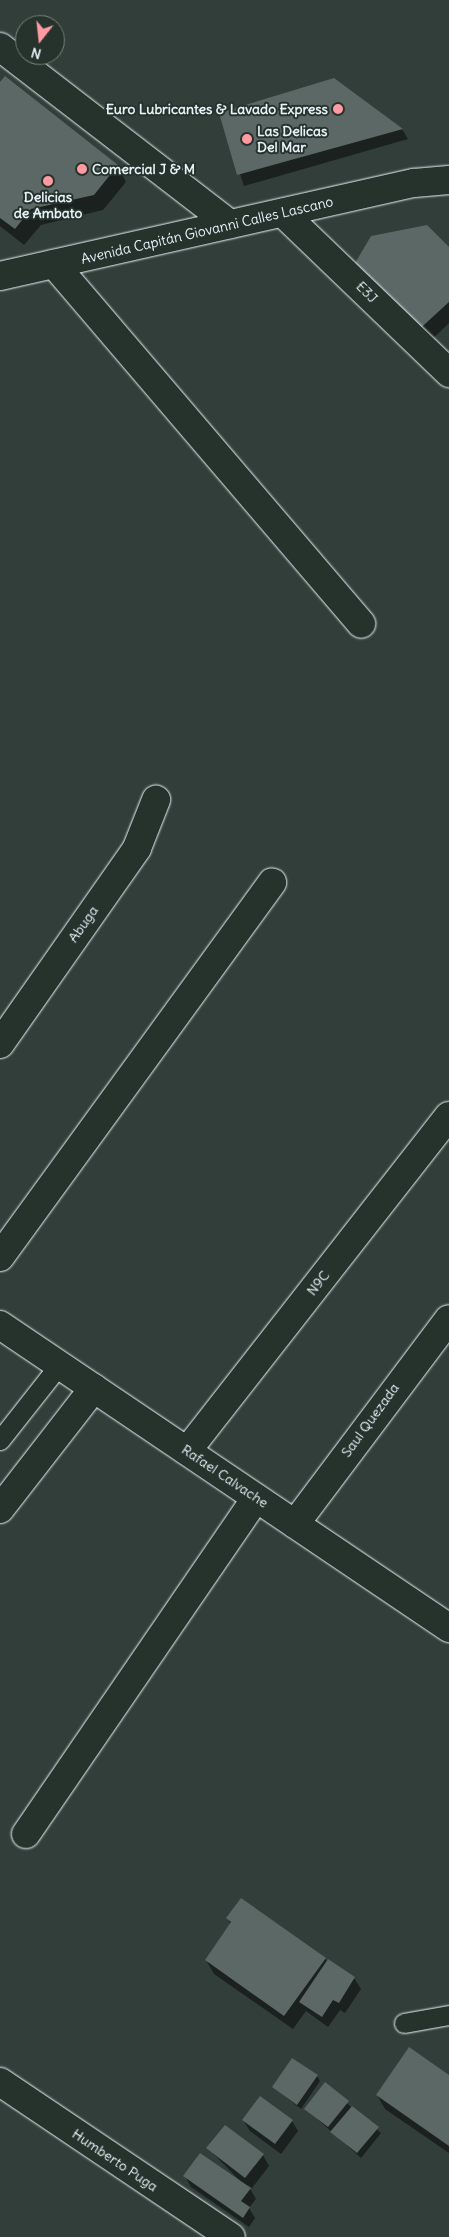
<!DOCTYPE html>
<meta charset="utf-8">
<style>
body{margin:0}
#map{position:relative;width:449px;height:2237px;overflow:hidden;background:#323e39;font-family:Delius,sans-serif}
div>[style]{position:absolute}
.shadow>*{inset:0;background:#0007}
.building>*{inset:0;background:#5c6865}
.roads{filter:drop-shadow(0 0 1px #e8f1f8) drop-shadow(0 0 1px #e8f1f8)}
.lane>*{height:19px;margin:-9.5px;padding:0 9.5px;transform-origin:9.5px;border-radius:9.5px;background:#26332d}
.street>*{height:28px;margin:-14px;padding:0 14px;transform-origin:14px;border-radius:14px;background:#26332d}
.secondary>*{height:28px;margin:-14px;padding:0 14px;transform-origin:14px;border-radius:14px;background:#26332d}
.dots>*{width:14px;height:14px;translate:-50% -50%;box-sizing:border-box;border:2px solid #26332d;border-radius:50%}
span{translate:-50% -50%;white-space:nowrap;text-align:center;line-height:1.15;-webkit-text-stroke:4px #26332d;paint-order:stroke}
.poi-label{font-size:14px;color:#e8f1f8;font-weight:700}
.right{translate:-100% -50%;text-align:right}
.left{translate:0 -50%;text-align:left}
.street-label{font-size:14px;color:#e8f1f8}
.north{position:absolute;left:15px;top:15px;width:50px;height:50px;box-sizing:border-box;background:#26332d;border:1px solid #747f7e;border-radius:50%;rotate:196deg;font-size:14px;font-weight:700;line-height:20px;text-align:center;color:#e8f1f8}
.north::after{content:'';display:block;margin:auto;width:18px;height:22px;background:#ff9aa2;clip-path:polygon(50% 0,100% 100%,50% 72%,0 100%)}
</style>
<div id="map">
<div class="shadow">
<div style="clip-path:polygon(334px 80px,402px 129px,408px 139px,244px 186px,220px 114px)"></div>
<div style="clip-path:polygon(0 84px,117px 165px,126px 182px,103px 210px,41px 225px,24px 245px,0 226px)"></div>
<div style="clip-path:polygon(449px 249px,449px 323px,422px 349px,361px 285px)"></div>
<div style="clip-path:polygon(228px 1919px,325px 1959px,354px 1978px,361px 1989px,345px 2013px,340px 2010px,328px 2027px,306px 2011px,293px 2029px,214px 1974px,206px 1960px,231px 1925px)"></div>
<div style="clip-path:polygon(317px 2076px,320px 2081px,301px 2109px,273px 2087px)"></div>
<div style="clip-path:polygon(449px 2076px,449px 2153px,385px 2109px,377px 2095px)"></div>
<div style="clip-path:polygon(325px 2084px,381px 2133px,361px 2158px,306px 2109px)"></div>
<div style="clip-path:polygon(243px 2120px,292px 2121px,298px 2131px,281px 2154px,250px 2131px)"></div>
<div style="clip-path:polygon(208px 2148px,263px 2155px,269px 2166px,252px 2188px,248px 2185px,256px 2199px,249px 2208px,255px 2218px,249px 2227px,191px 2187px,185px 2176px,241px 2182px)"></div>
</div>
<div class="building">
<div style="clip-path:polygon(5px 76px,118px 165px,94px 195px,31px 209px,15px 229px,0 218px,0 82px)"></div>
<div style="clip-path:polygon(334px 78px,403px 129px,237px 175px,219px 113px)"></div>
<div style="clip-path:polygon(427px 225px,449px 247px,449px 302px,413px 335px,351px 270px,371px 236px)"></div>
<div style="clip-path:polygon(241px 1898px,326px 1958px,284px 2016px,205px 1960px,231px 1922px,226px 1918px)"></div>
<div style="clip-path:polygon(328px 1959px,355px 1977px,339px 2003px,333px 2000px,322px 2017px,299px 2002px)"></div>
<div style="clip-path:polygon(409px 2047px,449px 2075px,449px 2146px,376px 2095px)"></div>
<div style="clip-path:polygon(292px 2058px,318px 2075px,297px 2105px,272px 2087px)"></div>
<div style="clip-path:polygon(325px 2082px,349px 2101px,328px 2127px,304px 2109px)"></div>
<div style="clip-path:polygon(260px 2096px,293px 2120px,275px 2144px,242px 2120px)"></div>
<div style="clip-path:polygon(352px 2106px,379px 2127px,357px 2153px,330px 2132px)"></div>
<div style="clip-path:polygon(225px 2125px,264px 2154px,245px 2178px,206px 2148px)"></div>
<div style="clip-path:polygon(200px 2153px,251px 2188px,241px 2201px,250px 2207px,243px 2218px,183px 2176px)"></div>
</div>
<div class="roads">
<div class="lane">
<div style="left:0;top:1440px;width:95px;rotate:-51.8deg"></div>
<div style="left:404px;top:2023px;width:46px;rotate:-10.1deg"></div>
</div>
<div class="street">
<div style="left:0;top:47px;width:290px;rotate:37.6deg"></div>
<div style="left:283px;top:213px;width:231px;rotate:43.9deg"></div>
<div style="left:54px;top:264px;width:473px;rotate:49.5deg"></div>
<div style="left:0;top:1044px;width:239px;rotate:-55deg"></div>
<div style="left:137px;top:848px;width:52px;rotate:-68.4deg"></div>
<div style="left:0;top:1257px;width:463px;rotate:-54deg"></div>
<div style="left:0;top:1325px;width:542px;rotate:34.01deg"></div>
<div style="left:187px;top:1451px;width:425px;rotate:-52deg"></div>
<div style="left:0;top:1509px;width:153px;rotate:-52.2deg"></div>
<div style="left:295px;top:1524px;width:256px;rotate:-53.1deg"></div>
<div style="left:26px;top:1834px;width:407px;rotate:-55.6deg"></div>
<div style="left:0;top:2082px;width:278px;rotate:33.9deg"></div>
</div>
<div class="secondary">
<div style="left:0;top:276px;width:424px;rotate:-12.7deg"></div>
<div style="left:414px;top:183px;width:35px;rotate:-5deg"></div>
</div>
</div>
<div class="dots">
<div style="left:338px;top:109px;background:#ff9aa2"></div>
<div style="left:247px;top:139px;background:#ff9aa2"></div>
<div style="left:82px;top:169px;background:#ff9aa2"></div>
<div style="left:48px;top:181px;background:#ff9aa2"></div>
</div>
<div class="poi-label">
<span class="right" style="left:328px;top:109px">Euro Lubricantes &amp; Lavado Express</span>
<span class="left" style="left:257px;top:139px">Las Delicas<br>Del Mar</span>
<span class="left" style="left:92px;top:169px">Comercial J &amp; M</span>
<span style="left:48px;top:205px">Delicias<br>de Ambato</span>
</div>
<div class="street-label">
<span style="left:207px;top:230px;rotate:-13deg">Avenida Capitán Giovanni Calles Lascano</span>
<span style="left:367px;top:292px;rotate:45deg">E3J</span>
<span style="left:83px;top:924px;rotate:-55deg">Abuga</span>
<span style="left:318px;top:1283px;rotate:-52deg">N9C</span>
<span style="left:370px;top:1420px;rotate:-54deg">Saul Quezada</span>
<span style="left:225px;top:1476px;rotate:34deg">Rafael Calvache</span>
<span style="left:115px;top:2160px;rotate:34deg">Humberto Puga</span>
</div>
<div class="north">N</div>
</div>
